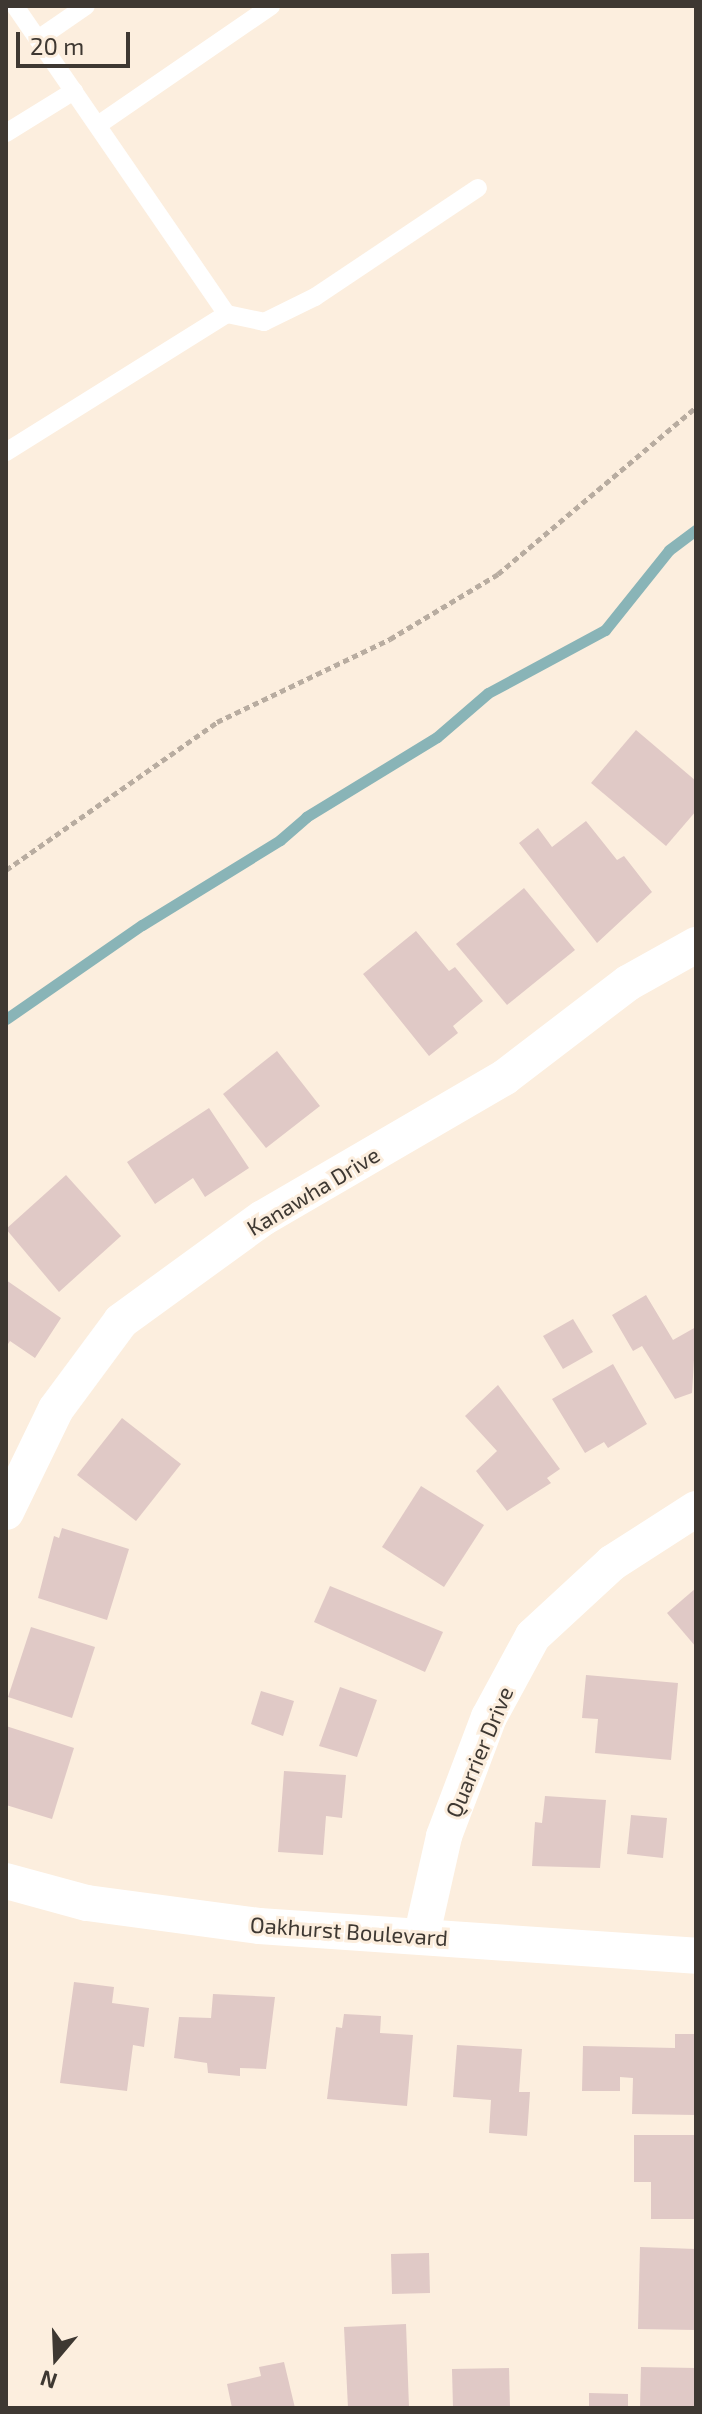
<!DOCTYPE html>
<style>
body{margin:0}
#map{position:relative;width:702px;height:2414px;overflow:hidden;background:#fceede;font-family:"Exo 2",sans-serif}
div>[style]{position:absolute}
.stream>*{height:11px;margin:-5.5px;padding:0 5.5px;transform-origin:5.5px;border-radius:5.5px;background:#89b4b7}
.building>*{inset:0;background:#e0c9c6}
.path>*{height:5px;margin-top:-2.5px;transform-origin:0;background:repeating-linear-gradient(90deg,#b8aca0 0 6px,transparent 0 10px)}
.lane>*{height:18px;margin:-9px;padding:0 9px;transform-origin:9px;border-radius:9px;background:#fff}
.street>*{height:36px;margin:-18px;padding:0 18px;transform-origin:18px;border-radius:18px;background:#fff}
span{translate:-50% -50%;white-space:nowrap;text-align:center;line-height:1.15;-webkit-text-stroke:6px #fceede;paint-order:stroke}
.street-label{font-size:22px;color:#3e3832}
.frame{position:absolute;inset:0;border:8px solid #3e3832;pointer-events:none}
.north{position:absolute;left:16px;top:2318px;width:80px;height:80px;-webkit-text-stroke:6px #fceede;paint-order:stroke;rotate:199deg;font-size:22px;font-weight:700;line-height:32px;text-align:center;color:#3e3832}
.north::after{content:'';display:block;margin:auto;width:28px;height:36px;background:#3e3832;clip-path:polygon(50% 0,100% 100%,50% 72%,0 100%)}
.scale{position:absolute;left:16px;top:32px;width:114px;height:36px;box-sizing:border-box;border:4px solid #3e3832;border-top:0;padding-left:10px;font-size:24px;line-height:28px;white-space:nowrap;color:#3e3832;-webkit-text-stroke:6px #fceede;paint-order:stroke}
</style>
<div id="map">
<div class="stream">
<div style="left:6px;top:1019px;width:165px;rotate:-34.7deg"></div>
<div style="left:142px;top:925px;width:162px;rotate:-31.6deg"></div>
<div style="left:280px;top:840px;width:35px;rotate:-41deg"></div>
<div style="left:306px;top:817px;width:153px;rotate:-31.4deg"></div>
<div style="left:437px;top:737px;width:67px;rotate:-40.8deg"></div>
<div style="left:488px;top:693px;width:133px;rotate:-28.3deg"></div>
<div style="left:605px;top:630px;width:102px;rotate:-51.3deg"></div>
<div style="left:669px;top:550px;width:34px;rotate:-37deg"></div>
</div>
<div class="building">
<div style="clip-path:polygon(636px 730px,696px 781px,696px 811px,666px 846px,591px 783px)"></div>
<div style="clip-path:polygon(586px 821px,617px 860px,624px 856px,652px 892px,597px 943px,519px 843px,538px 828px,552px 847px)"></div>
<div style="clip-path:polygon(524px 888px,575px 950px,507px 1005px,456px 944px)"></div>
<div style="clip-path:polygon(416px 931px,449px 971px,455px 967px,483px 1001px,453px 1026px,458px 1033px,429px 1056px,363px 974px)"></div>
<div style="clip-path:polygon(277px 1051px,320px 1106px,266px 1148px,223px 1094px)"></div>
<div style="clip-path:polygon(209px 1108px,249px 1168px,205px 1197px,193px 1178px,155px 1204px,127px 1162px)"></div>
<div style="clip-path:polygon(66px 1175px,121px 1236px,59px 1292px,6px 1229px)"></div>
<div style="clip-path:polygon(6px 1280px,61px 1318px,35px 1358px,10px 1341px,6px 1347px)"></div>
<div style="clip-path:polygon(646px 1295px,673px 1340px,696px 1327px,692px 1393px,675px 1399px,642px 1346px,633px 1351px,612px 1315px)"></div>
<div style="clip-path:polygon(573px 1319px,593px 1352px,563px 1369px,543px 1336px)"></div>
<div style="clip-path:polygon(613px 1364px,647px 1424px,608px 1448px,604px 1442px,585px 1453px,552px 1399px)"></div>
<div style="clip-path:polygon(498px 1385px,560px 1469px,547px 1478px,551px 1483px,507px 1511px,476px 1471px,497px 1451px,465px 1416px)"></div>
<div style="clip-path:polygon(122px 1418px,181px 1464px,136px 1521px,77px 1475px)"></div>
<div style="clip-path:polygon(421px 1486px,484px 1525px,444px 1587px,382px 1547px)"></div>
<div style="clip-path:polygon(62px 1528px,129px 1549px,107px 1620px,38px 1598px,54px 1536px,59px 1538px)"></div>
<div style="clip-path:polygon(330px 1586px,443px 1632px,425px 1672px,314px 1622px)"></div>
<div style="clip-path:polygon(696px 1588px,696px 1647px,667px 1613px)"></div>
<div style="clip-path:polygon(31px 1627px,95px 1647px,72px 1718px,8px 1697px)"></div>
<div style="clip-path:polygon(586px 1675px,678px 1683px,671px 1760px,595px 1753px,598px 1719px,582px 1718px)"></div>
<div style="clip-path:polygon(340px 1687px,377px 1700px,357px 1757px,319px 1746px)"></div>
<div style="clip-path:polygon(261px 1691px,294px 1701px,283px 1736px,251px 1724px)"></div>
<div style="clip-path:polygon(6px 1726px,74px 1748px,52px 1819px,6px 1805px)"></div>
<div style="clip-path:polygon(284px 1771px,346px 1775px,342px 1818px,326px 1816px,323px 1855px,278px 1852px)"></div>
<div style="clip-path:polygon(545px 1796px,606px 1800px,600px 1868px,532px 1866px,535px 1822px,542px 1823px)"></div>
<div style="clip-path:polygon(631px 1815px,667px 1818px,663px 1858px,627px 1854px)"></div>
<div style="clip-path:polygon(74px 1982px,114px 1987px,112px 2003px,149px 2008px,144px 2047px,133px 2045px,127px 2091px,60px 2083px)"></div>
<div style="clip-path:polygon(213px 1994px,275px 1997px,266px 2069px,240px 2068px,240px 2076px,208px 2073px,207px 2063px,174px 2058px,179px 2017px,211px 2018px)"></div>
<div style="clip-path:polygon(344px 2014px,381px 2016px,380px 2033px,413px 2035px,407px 2106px,327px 2099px,336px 2027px,342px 2028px)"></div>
<div style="clip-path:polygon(675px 2034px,696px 2034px,696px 2115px,632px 2114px,633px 2078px,620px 2077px,620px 2091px,582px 2091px,583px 2046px,675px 2048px)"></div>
<div style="clip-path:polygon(457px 2045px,522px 2049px,519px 2092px,530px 2092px,527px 2136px,489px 2133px,491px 2100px,453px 2097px)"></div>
<div style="clip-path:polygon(634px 2135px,696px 2135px,696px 2219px,651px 2219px,651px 2182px,634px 2182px)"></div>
<div style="clip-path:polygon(640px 2247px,696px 2249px,696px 2330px,638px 2329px)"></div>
<div style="clip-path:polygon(429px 2253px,430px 2293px,392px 2294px,391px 2254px)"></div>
<div style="clip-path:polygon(406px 2324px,409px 2408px,348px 2408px,344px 2327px)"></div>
<div style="clip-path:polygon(284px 2362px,295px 2408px,232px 2408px,227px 2384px,261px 2376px,259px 2367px)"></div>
<div style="clip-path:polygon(641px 2367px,696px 2368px,696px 2408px,640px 2408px)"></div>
<div style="clip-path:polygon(509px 2368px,510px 2408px,453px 2408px,452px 2369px)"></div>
<div style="clip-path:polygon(589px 2393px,628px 2394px,628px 2408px,589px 2408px)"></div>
</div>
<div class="path">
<div style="left:6px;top:870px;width:258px;rotate:-35deg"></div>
<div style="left:217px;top:722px;width:192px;rotate:-25.6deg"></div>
<div style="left:390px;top:639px;width:126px;rotate:-31deg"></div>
<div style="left:498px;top:574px;width:259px;rotate:-40.1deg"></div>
</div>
<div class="lane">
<div style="left:15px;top:6px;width:374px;rotate:55.5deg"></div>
<div style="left:227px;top:314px;width:38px;rotate:12deg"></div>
<div style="left:264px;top:322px;width:57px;rotate:-26.1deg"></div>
<div style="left:315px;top:297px;width:196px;rotate:-33.8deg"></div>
<div style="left:38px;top:39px;width:58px;rotate:-34.5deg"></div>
<div style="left:98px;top:125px;width:210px;rotate:-34.5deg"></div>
<div style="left:6px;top:133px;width:80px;rotate:-31.7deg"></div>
<div style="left:6px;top:452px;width:261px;rotate:-32deg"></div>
</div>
<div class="street">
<div style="left:6px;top:1512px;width:114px;rotate:-64.1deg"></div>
<div style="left:56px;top:1409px;width:109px;rotate:-53.5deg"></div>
<div style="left:121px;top:1321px;width:175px;rotate:-36deg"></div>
<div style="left:263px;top:1218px;width:280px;rotate:-30.2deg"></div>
<div style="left:505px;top:1077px;width:155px;rotate:-37.4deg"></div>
<div style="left:628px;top:983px;width:78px;rotate:-29.2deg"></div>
<div style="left:6px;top:1881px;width:84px;rotate:15.2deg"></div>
<div style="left:87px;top:1903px;width:174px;rotate:7.6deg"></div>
<div style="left:259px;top:1926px;width:438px;rotate:3.9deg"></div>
<div style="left:422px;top:1934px;width:100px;rotate:-77.3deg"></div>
<div style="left:444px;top:1836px;width:127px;rotate:-69.3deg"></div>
<div style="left:489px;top:1717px;width:92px;rotate:-61.5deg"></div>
<div style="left:533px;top:1636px;width:108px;rotate:-42.7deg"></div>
<div style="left:612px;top:1563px;width:100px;rotate:-32.7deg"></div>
</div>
<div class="street-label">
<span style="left:313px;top:1191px;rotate:-31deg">Kanawha Drive</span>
<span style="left:479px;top:1752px;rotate:-67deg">Quarrier Drive</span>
<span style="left:349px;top:1931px;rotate:4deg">Oakhurst Boulevard</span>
</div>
<div class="frame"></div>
<div class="north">N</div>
<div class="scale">20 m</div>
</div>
